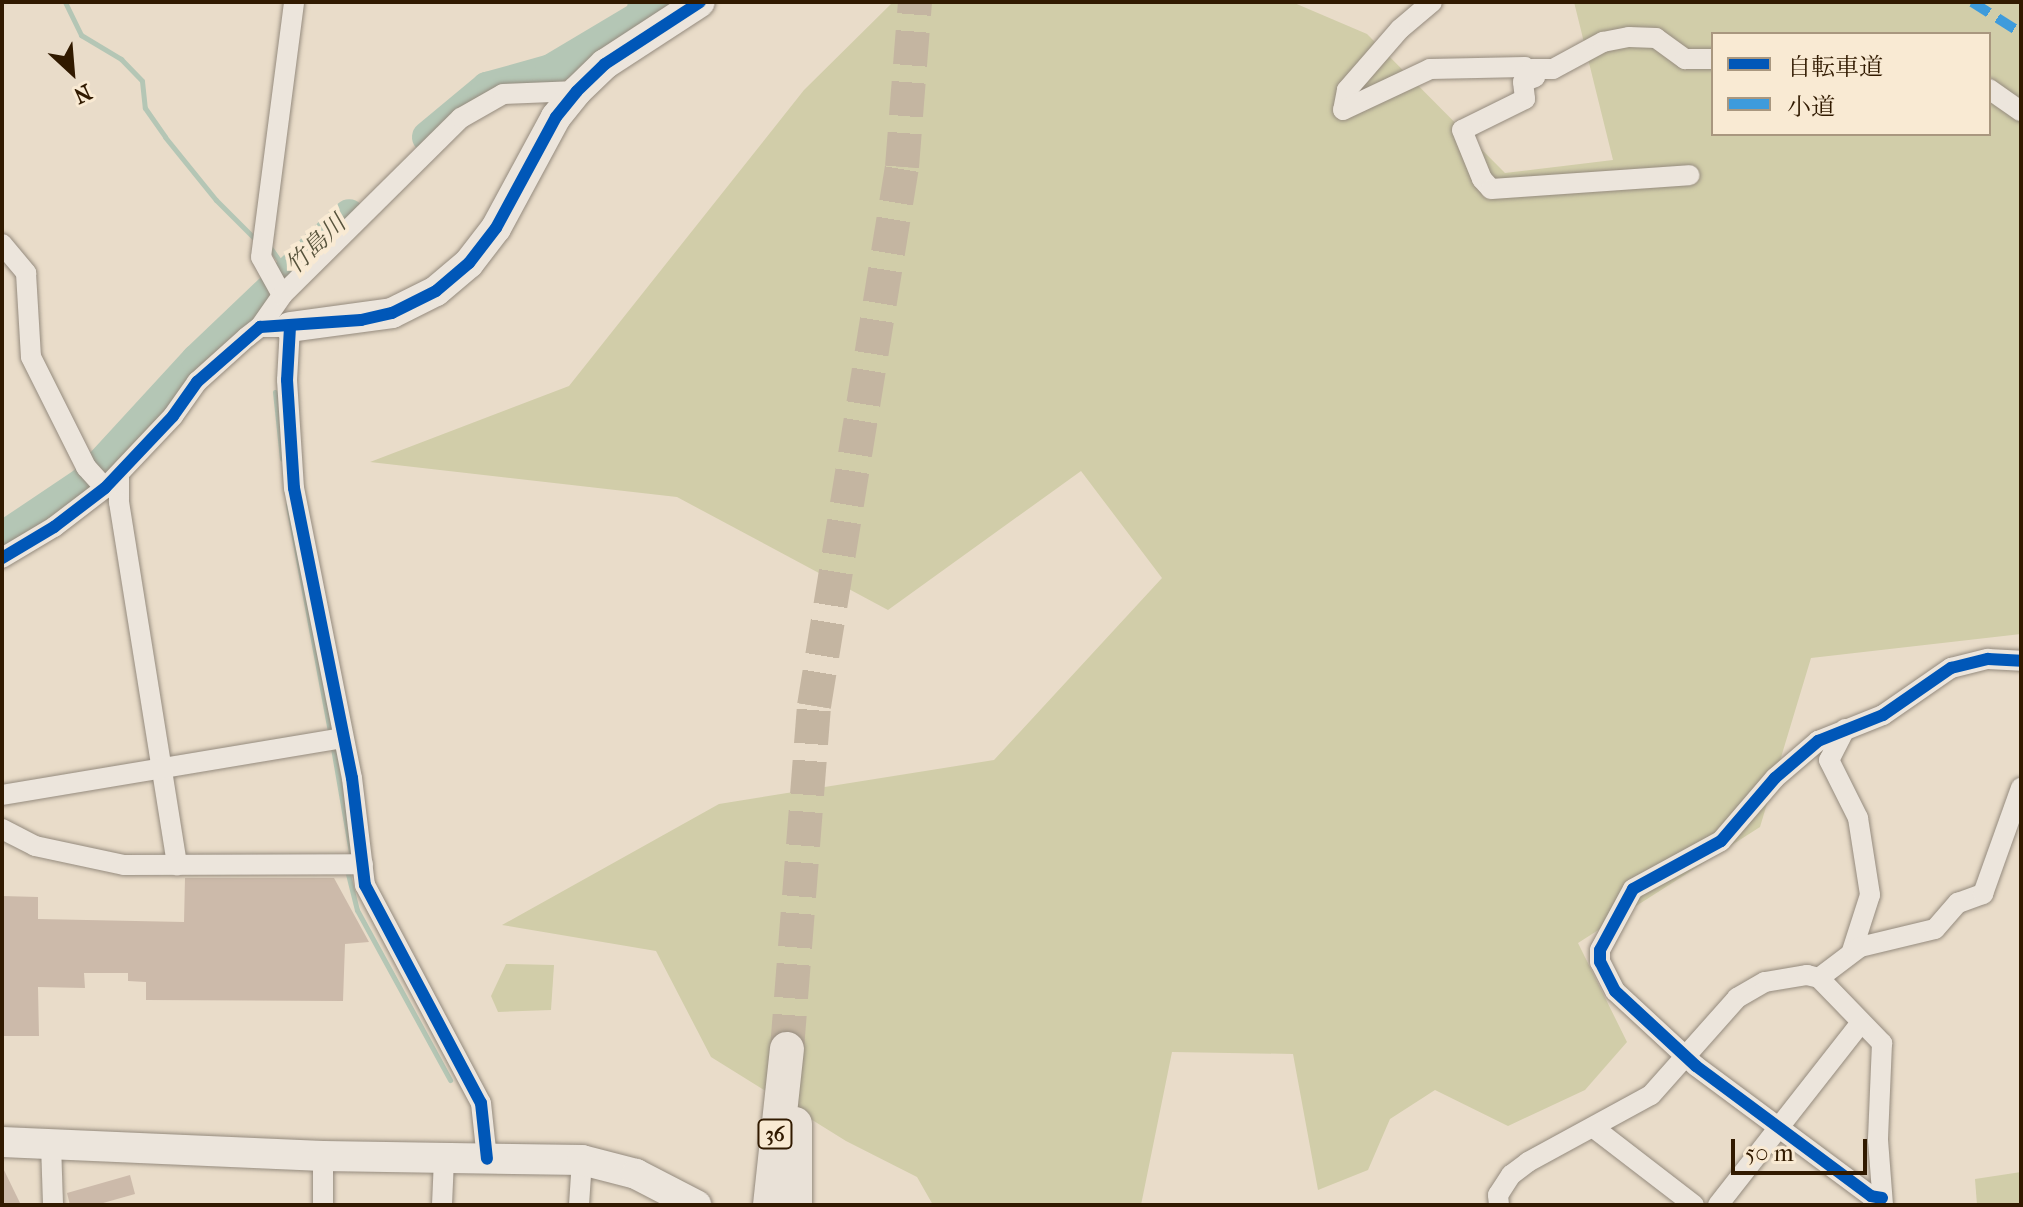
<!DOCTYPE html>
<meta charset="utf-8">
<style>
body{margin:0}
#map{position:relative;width:2023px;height:1207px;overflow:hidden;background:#e9dcc9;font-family:"IM FELL French Canon","Noto Serif JP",serif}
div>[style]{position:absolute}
.green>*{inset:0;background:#d1cda9}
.stream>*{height:5px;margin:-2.5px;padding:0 2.5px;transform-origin:2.5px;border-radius:2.5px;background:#b4c6b5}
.river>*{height:32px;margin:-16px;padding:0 16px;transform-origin:16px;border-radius:16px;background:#b4c6b5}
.building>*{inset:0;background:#ccbaaa}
.primary-tunnel>*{height:34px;margin-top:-17px;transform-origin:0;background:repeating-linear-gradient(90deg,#c4b5a1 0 34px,transparent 0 51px)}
.roads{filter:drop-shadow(0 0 2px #958b7e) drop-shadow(0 0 2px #958b7e)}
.street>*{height:20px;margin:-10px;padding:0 10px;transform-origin:10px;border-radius:10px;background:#ece5dc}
.secondary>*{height:30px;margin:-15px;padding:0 15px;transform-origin:15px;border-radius:15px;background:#ece5dc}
.primary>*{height:34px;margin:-17px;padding:0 17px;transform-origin:17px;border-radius:17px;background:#e9e1d7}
.quiet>*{height:10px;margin-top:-5px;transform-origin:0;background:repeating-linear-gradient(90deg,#3e9bdc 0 20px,transparent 0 30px)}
.cycleway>*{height:12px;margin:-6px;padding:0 6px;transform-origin:6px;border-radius:6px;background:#0057b8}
span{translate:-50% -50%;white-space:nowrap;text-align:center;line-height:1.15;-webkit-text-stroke:8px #f9ead3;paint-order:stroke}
.shield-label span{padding:2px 6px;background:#f9ead3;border:2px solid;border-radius:6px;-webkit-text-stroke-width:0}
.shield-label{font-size:20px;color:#311a00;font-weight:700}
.water-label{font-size:24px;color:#57533c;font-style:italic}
.frame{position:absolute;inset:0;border:4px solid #311a00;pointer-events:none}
.legend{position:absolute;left:1711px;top:32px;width:280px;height:104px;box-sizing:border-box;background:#f9ead3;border:2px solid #a9977f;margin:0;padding:10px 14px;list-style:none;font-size:24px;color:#311a00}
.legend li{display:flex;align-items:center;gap:16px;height:40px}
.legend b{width:40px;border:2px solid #a9977f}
.north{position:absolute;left:32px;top:32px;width:80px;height:80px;-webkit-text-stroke:6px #f9ead3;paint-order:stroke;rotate:154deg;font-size:22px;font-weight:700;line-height:32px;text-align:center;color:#311a00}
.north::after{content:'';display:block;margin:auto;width:28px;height:36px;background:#311a00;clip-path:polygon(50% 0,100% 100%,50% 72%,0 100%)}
.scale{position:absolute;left:1731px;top:1139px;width:136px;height:36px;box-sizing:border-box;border:4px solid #311a00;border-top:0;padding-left:10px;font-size:24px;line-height:28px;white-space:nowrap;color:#311a00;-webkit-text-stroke:6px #f9ead3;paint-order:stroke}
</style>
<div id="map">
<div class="green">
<div style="clip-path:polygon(evenodd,893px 2px,1292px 2px,1367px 34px,1505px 173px,1613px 160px,1574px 2px,2021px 2px,2021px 634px,1811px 658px,1760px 827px,1578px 943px,1627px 1042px,1585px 1090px,1508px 1126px,1435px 1090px,1390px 1119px,1368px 1170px,1318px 1190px,1293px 1054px,1172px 1052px,1141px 1205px,933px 1205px,917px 1177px,846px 1141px,711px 1057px,656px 951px,502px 925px,719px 804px,994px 760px,1162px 578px,1081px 471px,888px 610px,677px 497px,370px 462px,569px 386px,804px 90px,893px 2px,1713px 34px,1989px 34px,1989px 134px,1713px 134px,1713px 34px)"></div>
<div style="clip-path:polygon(506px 964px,554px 965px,551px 1010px,498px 1012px,491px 996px)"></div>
<div style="clip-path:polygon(2021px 1172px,2021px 1205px,1977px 1205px,1975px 1179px)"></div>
</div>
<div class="stream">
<div style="left:65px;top:2px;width:37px;rotate:64deg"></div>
<div style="left:81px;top:35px;width:47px;rotate:31deg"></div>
<div style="left:121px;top:59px;width:30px;rotate:46deg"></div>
<div style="left:142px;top:81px;width:27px;rotate:84deg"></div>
<div style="left:145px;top:108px;width:35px;rotate:55deg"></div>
<div style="left:165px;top:137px;width:81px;rotate:51deg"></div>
<div style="left:216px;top:200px;width:57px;rotate:45deg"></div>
<div style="left:626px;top:26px;width:24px;rotate:-81deg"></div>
<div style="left:269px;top:246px;width:32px;rotate:55deg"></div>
<div style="left:275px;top:392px;width:67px;rotate:84deg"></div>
<div style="left:288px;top:505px;width:230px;rotate:79.5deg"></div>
<div style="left:333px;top:748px;width:106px;rotate:80.2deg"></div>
<div style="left:348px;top:874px;width:37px;rotate:76deg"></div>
<div style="left:357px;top:910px;width:194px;rotate:61.3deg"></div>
</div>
<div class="river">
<div style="left:428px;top:137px;width:77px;rotate:-39.7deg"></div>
<div style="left:487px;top:88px;width:66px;rotate:-15.7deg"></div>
<div style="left:551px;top:70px;width:133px;rotate:-30.8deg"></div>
<div style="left:2px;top:538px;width:99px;rotate:-33.9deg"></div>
<div style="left:84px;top:483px;width:167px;rotate:-47.4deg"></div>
<div style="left:197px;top:360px;width:210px;rotate:-43.6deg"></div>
</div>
<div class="building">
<div style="clip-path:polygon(185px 878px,334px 878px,369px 942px,345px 944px,343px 1001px,146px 1000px,146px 982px,128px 981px,128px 973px,84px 973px,85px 988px,38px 987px,39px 1036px,2px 1036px,2px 896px,38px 897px,38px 919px,184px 922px)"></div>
<div style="clip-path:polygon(2px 1166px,21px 1205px,2px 1205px)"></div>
<div style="clip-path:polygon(130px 1175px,135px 1194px,96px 1205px,70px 1205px,67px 1193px)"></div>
</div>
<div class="primary-tunnel">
<div style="left:787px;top:1049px;width:344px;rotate:-85.5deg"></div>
<div style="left:814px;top:706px;width:546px;rotate:-80.73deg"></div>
<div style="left:902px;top:167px;width:166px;rotate:-85.5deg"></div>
</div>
<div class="roads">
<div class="street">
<div style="left:1432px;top:2px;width:42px;rotate:139.8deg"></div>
<div style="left:1400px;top:29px;width:81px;rotate:131deg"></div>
<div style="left:1347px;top:90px;width:20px;rotate:101deg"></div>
<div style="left:1343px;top:110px;width:96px;rotate:-25.2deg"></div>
<div style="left:1430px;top:69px;width:95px;rotate:-1.2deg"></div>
<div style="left:1525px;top:67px;width:14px;rotate:45deg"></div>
<div style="left:1535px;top:77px;width:13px;rotate:157deg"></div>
<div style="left:1523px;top:82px;width:17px;rotate:83deg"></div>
<div style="left:1525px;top:99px;width:70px;rotate:153.8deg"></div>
<div style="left:1462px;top:130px;width:53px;rotate:67.8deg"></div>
<div style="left:1482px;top:179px;width:13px;rotate:48deg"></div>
<div style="left:1491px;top:189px;width:199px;rotate:-4deg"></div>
<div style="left:1532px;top:69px;width:21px"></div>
<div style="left:1553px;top:69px;width:57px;rotate:-28.4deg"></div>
<div style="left:1603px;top:42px;width:26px;rotate:-11deg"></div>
<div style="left:1629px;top:37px;width:27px;rotate:2deg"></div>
<div style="left:1656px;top:38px;width:36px;rotate:36deg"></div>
<div style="left:1685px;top:59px;width:28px"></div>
<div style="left:1989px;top:89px;width:39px;rotate:35deg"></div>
<div style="left:2px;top:244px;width:38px;rotate:50deg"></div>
<div style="left:26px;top:273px;width:84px;rotate:86.6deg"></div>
<div style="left:31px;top:357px;width:123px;rotate:63.4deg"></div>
<div style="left:86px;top:467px;width:28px;rotate:48deg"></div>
<div style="left:282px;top:295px;width:43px;rotate:-118.9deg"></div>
<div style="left:261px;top:257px;width:257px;rotate:-82.6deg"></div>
<div style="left:260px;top:327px;width:39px;rotate:-55deg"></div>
<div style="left:282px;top:295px;width:252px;rotate:-44.7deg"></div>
<div style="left:461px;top:118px;width:48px;rotate:-29.7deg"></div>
<div style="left:503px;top:94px;width:74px;rotate:-2.3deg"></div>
<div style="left:119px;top:474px;width:28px;rotate:90deg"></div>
<div style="left:119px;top:502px;width:368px;rotate:80.9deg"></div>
<div style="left:2px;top:558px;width:61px;rotate:-30.8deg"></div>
<div style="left:54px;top:527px;width:64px;rotate:-37.4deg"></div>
<div style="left:105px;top:488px;width:99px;rotate:-46.6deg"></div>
<div style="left:173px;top:416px;width:42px;rotate:-54.8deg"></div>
<div style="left:197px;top:382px;width:67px;rotate:-42deg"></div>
<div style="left:247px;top:337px;width:16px;rotate:-38deg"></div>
<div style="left:260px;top:327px;width:30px"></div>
<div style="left:290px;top:327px;width:53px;rotate:93.2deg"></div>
<div style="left:287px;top:380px;width:108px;rotate:86.3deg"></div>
<div style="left:294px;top:488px;width:296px;rotate:78.7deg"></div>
<div style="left:352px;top:778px;width:108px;rotate:83.1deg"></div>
<div style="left:365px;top:885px;width:247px;rotate:62deg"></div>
<div style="left:481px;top:1103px;width:56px;rotate:83.9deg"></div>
<div style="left:1845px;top:729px;width:35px;rotate:117deg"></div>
<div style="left:1829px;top:760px;width:65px;rotate:63.4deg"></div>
<div style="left:1858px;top:818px;width:78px;rotate:81.1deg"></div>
<div style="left:1870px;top:895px;width:59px;rotate:107.8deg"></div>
<div style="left:2px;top:795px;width:344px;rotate:-9.5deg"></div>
<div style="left:2px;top:829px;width:37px;rotate:27deg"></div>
<div style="left:35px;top:846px;width:91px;rotate:12.1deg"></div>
<div style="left:124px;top:865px;width:239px;rotate:-0.2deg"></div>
<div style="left:1819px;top:978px;width:51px;rotate:-37.1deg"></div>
<div style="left:1860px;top:947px;width:77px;rotate:-13.5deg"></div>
<div style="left:1935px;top:929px;width:35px;rotate:-49deg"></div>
<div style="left:1958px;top:903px;width:27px;rotate:-20deg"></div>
<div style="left:1983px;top:894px;width:113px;rotate:-70.3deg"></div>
<div style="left:1594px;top:1128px;width:126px;rotate:37.6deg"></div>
<div style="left:51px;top:1144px;width:61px;rotate:88.1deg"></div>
<div style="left:1882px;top:1198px;width:11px;rotate:-170deg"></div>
<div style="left:1871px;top:1196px;width:218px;rotate:-143.4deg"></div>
<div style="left:1696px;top:1066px;width:110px;rotate:-137.2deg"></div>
<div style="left:1615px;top:991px;width:33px;rotate:-117deg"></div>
<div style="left:1600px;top:962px;width:12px;rotate:-90deg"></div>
<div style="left:1600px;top:950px;width:69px;rotate:-61.6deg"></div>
<div style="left:1633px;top:889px;width:100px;rotate:-28.6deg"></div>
<div style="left:1721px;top:841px;width:83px;rotate:-49.4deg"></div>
<div style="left:1775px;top:778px;width:57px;rotate:-40.7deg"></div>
<div style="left:1818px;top:741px;width:70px;rotate:-21.8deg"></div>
<div style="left:1883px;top:715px;width:83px;rotate:-34.7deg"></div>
<div style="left:1951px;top:668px;width:38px;rotate:-14deg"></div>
<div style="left:1988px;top:659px;width:33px;rotate:3deg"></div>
<div style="left:323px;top:1205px;width:49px;rotate:-90deg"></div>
<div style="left:442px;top:1205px;width:46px;rotate:-87.5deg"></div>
<div style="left:579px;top:1205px;width:45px;rotate:-86.2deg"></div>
<div style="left:1499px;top:1205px;width:10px;rotate:-96deg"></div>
<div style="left:1498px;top:1195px;width:24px;rotate:-57deg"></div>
<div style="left:1511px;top:1175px;width:21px;rotate:-37deg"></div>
<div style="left:1528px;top:1162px;width:140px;rotate:-28.6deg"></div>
<div style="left:1651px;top:1095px;width:130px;rotate:-48.4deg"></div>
<div style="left:1737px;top:998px;width:32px;rotate:-30deg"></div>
<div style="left:1765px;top:982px;width:43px;rotate:-9.5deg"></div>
<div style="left:1807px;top:975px;width:12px;rotate:14deg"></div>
<div style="left:1819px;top:978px;width:91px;rotate:45.9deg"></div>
<div style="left:1882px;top:1043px;width:97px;rotate:92.4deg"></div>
<div style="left:1878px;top:1140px;width:65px;rotate:85.6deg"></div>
<div style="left:1718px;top:1205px;width:230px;rotate:-51.9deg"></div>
</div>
<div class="secondary">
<div style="left:290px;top:327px;width:103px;rotate:-7.8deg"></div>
<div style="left:392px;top:313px;width:49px;rotate:-26.6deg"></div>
<div style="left:436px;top:291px;width:43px;rotate:-40.3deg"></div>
<div style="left:469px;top:263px;width:44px;rotate:-52.4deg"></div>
<div style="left:496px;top:228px;width:126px;rotate:-61.6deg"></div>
<div style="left:556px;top:117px;width:33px;rotate:-51deg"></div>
<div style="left:577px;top:91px;width:39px;rotate:-44deg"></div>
<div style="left:605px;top:64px;width:113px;rotate:-33.1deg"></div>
<div style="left:2px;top:1142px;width:321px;rotate:2.5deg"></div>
<div style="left:323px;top:1156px;width:259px;rotate:0.9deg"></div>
<div style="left:582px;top:1160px;width:56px;rotate:14.5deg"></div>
<div style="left:636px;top:1174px;width:68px;rotate:27.3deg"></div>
</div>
<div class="primary">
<div style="left:770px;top:1205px;width:157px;rotate:-83.8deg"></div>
<div style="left:795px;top:1205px;width:81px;rotate:-90deg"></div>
</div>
</div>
<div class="quiet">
<div style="left:1972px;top:2px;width:58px;rotate:32.3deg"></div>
</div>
<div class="cycleway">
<div style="left:290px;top:327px;width:53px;rotate:93.2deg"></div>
<div style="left:287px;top:380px;width:108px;rotate:86.3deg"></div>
<div style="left:294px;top:488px;width:296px;rotate:78.7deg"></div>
<div style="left:352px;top:778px;width:108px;rotate:83.1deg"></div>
<div style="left:365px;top:885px;width:247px;rotate:62deg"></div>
<div style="left:481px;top:1103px;width:56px;rotate:83.9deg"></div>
<div style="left:2px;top:558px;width:61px;rotate:-30.8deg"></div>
<div style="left:54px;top:527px;width:64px;rotate:-37.4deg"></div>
<div style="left:105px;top:488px;width:99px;rotate:-46.6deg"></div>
<div style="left:173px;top:416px;width:42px;rotate:-54.8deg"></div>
<div style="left:197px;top:382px;width:84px;rotate:-41.1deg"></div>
<div style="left:260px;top:327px;width:101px;rotate:-4deg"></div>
<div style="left:361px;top:320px;width:32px;rotate:-13deg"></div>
<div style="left:392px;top:313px;width:49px;rotate:-26.6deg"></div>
<div style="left:436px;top:291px;width:43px;rotate:-40.3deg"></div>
<div style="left:469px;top:263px;width:44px;rotate:-52.4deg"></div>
<div style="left:496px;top:228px;width:126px;rotate:-61.6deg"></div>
<div style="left:556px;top:117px;width:33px;rotate:-51deg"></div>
<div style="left:577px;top:91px;width:39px;rotate:-44deg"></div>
<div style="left:605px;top:64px;width:113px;rotate:-33.1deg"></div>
<div style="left:1882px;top:1198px;width:11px;rotate:-170deg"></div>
<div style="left:1871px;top:1196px;width:218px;rotate:-143.4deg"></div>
<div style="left:1696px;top:1066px;width:110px;rotate:-137.2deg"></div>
<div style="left:1615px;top:991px;width:33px;rotate:-117deg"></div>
<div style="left:1600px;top:962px;width:12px;rotate:-90deg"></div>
<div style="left:1600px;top:950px;width:69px;rotate:-61.6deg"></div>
<div style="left:1633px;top:889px;width:100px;rotate:-28.6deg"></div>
<div style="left:1721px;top:841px;width:83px;rotate:-49.4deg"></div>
<div style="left:1775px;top:778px;width:57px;rotate:-40.7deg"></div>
<div style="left:1818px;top:741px;width:70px;rotate:-21.8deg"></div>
<div style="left:1883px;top:715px;width:83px;rotate:-34.7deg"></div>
<div style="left:1951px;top:668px;width:38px;rotate:-14deg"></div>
<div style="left:1988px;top:659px;width:33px;rotate:3deg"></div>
</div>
<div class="shield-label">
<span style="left:775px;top:1134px">36</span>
</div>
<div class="water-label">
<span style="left:316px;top:245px;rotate:-44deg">竹島川</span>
</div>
<div class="frame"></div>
<ul class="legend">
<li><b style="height:10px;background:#0057b8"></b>自転車道</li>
<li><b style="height:10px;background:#3e9bdc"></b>小道</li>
</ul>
<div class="north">N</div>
<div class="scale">50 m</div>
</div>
